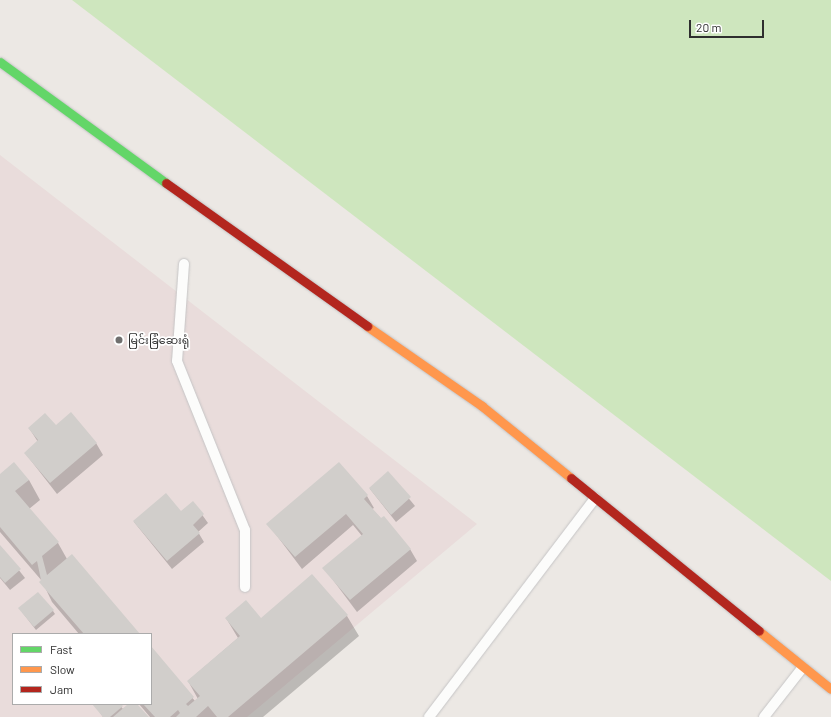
<!DOCTYPE html>
<meta charset="utf-8">
<style>
body{margin:0}
#map{position:relative;width:831px;height:717px;overflow:hidden;background:#ece8e4;font-family:Barlow,"Noto Sans Myanmar",sans-serif}
div>[style]{position:absolute}
.medical>*{inset:0;background:#e9dcdb}
.green>*{inset:0;background:#cee6be}
.shadow>*{inset:0;background:#0003}
.building>*{inset:0;background:#d1cecb}
.roads{filter:drop-shadow(0 0 1px #c5c4c5) drop-shadow(0 0 1px #c5c4c5)}
.lane>*{height:10px;margin:-5px;padding:0 5px;transform-origin:5px;border-radius:5px;background:#fcfcfb}
.fast>*{height:9px;margin:-4.5px;padding:0 4.5px;transform-origin:4.5px;border-radius:4.5px;background:#63d668}
.slow>*{height:9px;margin:-4.5px;padding:0 4.5px;transform-origin:4.5px;border-radius:4.5px;background:#ff974d}
.jam>*{height:9px;margin:-4.5px;padding:0 4.5px;transform-origin:4.5px;border-radius:4.5px;background:#b3261e}
.dots>*{width:11px;height:11px;translate:-50% -50%;box-sizing:border-box;border:2px solid #fff;border-radius:50%}
span{translate:-50% -50%;white-space:nowrap;text-align:center;line-height:1.15;-webkit-text-stroke:3.5px #fff;paint-order:stroke}
.poi-label{font-size:11px;color:#2e2e2e}
.left{translate:0 -50%;text-align:left}
.legend{position:absolute;left:12px;top:633px;width:140px;height:72px;box-sizing:border-box;background:#fff;border:1px solid #ababab;margin:0;padding:5px 7px;list-style:none;font-size:12px;color:#2e2e2e}
.legend li{display:flex;align-items:center;gap:8px;height:20px}
.legend b{width:20px;border:1px solid #ababab}
.scale{position:absolute;left:689px;top:20px;width:75px;height:18px;box-sizing:border-box;border:2px solid #2e2e2e;border-top:0;padding-left:5px;font-size:12px;line-height:14px;white-space:nowrap;color:#2e2e2e;-webkit-text-stroke:3px #fff;paint-order:stroke}
</style>
<div id="map">
<div class="medical">
<div style="clip-path:polygon(evenodd,0 155px,477px 524px,247px 717px,0 717px,0 155px,13px 634px,151px 634px,151px 704px,13px 704px,13px 634px)"></div>
</div>
<div class="green">
<div style="clip-path:polygon(72px 0,831px 0,831px 581px)"></div>
</div>
<div class="shadow">
<div style="clip-path:polygon(29px 428px,96px 443px,103px 455px,57px 494px,25px 453px,38px 442px)"></div>
<div style="clip-path:polygon(388px 473px,415px 506px,396px 522px,370px 489px)"></div>
<div style="clip-path:polygon(0 475px,29px 480px,40px 500px,29px 509px,58px 543px,67px 559px,139px 634px,79px 634px,52px 602px,42px 581px,0 532px)"></div>
<div style="clip-path:polygon(367px 496px,374px 508px,372px 509px,410px 549px,417px 561px,357px 612px,324px 568px,362px 536px,353px 525px,302px 569px,268px 524px)"></div>
<div style="clip-path:polygon(193px 502px,208px 523px,198px 532px,204px 542px,172px 569px,134px 522px,181px 512px)"></div>
<div style="clip-path:polygon(0 546px,25px 578px,10px 590px,0 578px)"></div>
<div style="clip-path:polygon(312px 575px,347px 616px,359px 636px,263px 717px,150px 717px,139px 704px,151px 704px,151px 648px,195px 701px,198px 699px,188px 681px,238px 638px,226px 618px,261px 620px)"></div>
<div style="clip-path:polygon(53px 611px,55px 614px,36px 630px,22px 612px)"></div>
<div style="clip-path:polygon(94px 704px,119px 704px,123px 709px,130px 704px,136px 704px,147px 717px,103px 717px)"></div>
</div>
<div class="building">
<div style="clip-path:polygon(71px 412px,97px 443px,50px 483px,24px 453px,38px 440px,28px 428px,45px 413px,56px 425px)"></div>
<div style="clip-path:polygon(14px 462px,29px 480px,15px 491px,59px 542px,42px 556px,47px 575px,72px 554px,140px 634px,84px 634px,39px 582px,41px 580px,37px 561px,32px 565px,0 527px,0 474px)"></div>
<div style="clip-path:polygon(339px 462px,368px 495px,364px 499px,381px 518px,384px 516px,411px 549px,350px 600px,322px 568px,363px 534px,346px 514px,295px 557px,266px 524px)"></div>
<div style="clip-path:polygon(388px 471px,411px 497px,391px 515px,369px 488px)"></div>
<div style="clip-path:polygon(166px 493px,181px 511px,193px 501px,204px 514px,193px 525px,200px 533px,167px 561px,133px 521px)"></div>
<div style="clip-path:polygon(0 545px,21px 569px,5px 583px,0 577px)"></div>
<div style="clip-path:polygon(312px 574px,348px 615px,228px 717px,217px 717px,208px 706px,196px 717px,176px 717px,180px 713px,178px 710px,170px 717px,155px 717px,143px 704px,151px 704px,151px 646px,194px 697px,186px 704px,188px 706px,200px 696px,187px 681px,240px 636px,225px 618px,246px 600px,261px 618px)"></div>
<div style="clip-path:polygon(38px 592px,54px 610px,34px 627px,18px 608px)"></div>
<div style="clip-path:polygon(92px 704px,121px 704px,123px 706px,110px 717px,103px 717px)"></div>
<div style="clip-path:polygon(128px 704px,137px 704px,149px 717px,113px 717px)"></div>
</div>
<div class="roads">
<div class="lane">
<div style="left:184px;top:264px;width:97px;rotate:94.1deg"></div>
<div style="left:177px;top:361px;width:182px;rotate:68.1deg"></div>
<div style="left:245px;top:530px;width:57px;rotate:90deg"></div>
<div style="left:429px;top:717px;width:275px;rotate:-52.8deg"></div>
<div style="left:764px;top:717px;width:63px;rotate:-52deg"></div>
</div>
<div class="fast">
<div style="left:0;top:62px;width:205px;rotate:36.1deg"></div>
</div>
<div class="slow">
<div style="left:367px;top:326px;width:140px;rotate:34.8deg"></div>
<div style="left:482px;top:406px;width:114px;rotate:39deg"></div>
<div style="left:759px;top:631px;width:92px;rotate:38.9deg"></div>
</div>
<div class="jam">
<div style="left:166px;top:183px;width:247px;rotate:35.4deg"></div>
<div style="left:571px;top:478px;width:242px;rotate:39.1deg"></div>
</div>
</div>
<div class="dots">
<div style="left:119px;top:340px;background:#706f6e"></div>
</div>
<div class="poi-label">
<span class="left" style="left:128px;top:340px">မြင်းခြံဆေးရုံ</span>
</div>
<ul class="legend">
<li><b style="height:5px;background:#63d668"></b>Fast</li>
<li><b style="height:5px;background:#ff974d"></b>Slow</li>
<li><b style="height:5px;background:#b3261e"></b>Jam</li>
</ul>
<div class="scale">20 m</div>
</div>
